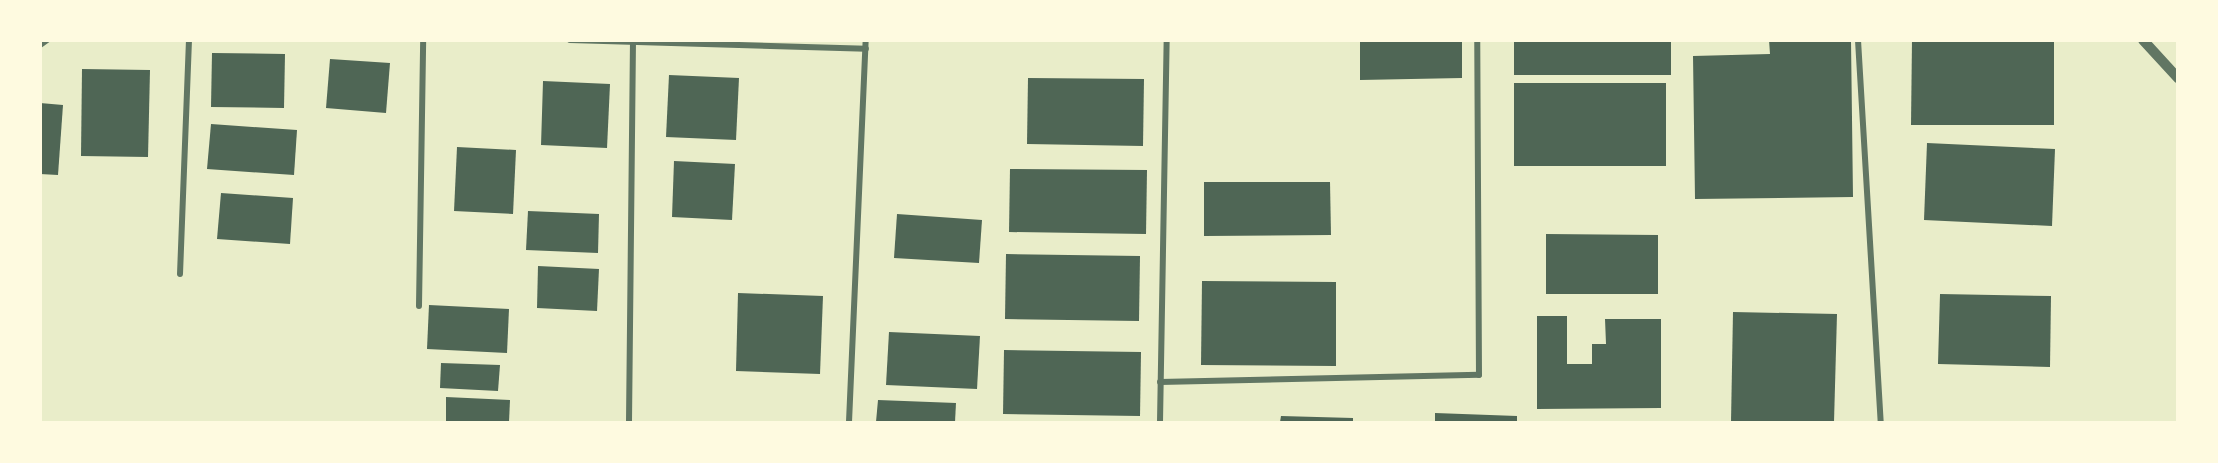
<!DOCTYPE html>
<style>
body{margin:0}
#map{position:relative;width:2218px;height:463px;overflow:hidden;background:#e9edc9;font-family:Overpass,sans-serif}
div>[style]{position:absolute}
.building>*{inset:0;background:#4f6655}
.minor>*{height:6px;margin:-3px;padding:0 3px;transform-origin:3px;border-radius:3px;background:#617663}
.tertiary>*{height:10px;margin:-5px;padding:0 5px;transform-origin:5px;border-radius:5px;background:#617663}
span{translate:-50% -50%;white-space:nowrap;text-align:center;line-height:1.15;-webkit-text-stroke:4.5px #fefae0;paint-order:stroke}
.frame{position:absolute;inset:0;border:42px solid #fefae0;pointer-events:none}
</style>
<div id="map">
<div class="building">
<div style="clip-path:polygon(1360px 40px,1462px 40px,1462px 78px,1360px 80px)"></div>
<div style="clip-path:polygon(1514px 40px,1671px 40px,1671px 75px,1514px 75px)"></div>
<div style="clip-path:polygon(1769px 40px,1851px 40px,1853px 197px,1695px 199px,1693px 56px,1770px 54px)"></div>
<div style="clip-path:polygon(1912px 40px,2054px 40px,2054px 125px,1911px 125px)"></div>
<div style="clip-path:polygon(212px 53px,285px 54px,284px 108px,211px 107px)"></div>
<div style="clip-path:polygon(330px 59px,390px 63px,386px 113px,326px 108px)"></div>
<div style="clip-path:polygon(82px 69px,150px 70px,148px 157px,81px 156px)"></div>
<div style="clip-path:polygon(669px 75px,739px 78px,736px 140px,666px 137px)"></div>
<div style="clip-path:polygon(1028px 78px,1144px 79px,1143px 146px,1027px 144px)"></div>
<div style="clip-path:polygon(543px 81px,610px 84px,607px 148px,541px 145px)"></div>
<div style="clip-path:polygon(1514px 83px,1666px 83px,1666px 166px,1514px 166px)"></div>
<div style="clip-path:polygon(40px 103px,63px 105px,58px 175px,40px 174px)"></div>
<div style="clip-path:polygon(211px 124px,297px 130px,294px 175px,207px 169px)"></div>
<div style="clip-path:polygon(1927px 143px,2055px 149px,2052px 226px,1924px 220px)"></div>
<div style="clip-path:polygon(457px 147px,516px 150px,513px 214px,454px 211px)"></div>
<div style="clip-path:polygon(674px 161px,735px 164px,732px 220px,672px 217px)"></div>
<div style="clip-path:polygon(1010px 169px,1147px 170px,1146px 234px,1009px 232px)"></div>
<div style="clip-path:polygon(1204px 182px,1330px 182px,1331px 235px,1204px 236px)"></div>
<div style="clip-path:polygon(221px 193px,293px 198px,290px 244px,217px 239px)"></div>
<div style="clip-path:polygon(528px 211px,599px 214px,598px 253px,526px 250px)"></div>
<div style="clip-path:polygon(897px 214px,982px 220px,979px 263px,894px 258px)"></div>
<div style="clip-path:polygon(1546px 234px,1658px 235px,1658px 294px,1546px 294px)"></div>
<div style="clip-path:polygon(1006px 254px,1140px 256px,1139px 321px,1005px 319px)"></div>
<div style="clip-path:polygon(538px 266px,599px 269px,597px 311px,537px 308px)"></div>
<div style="clip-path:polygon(1202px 281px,1336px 282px,1336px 366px,1201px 365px)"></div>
<div style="clip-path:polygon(738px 293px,823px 296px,820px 374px,736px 371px)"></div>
<div style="clip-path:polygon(1940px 294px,2051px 296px,2050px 367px,1938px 364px)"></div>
<div style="clip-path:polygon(429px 305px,509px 309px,507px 353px,427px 349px)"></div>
<div style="clip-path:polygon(1733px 312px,1837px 314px,1834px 422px,1731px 422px)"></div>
<div style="clip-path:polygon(1537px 316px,1567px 316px,1567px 364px,1592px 364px,1592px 344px,1606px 344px,1605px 319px,1661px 319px,1661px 408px,1537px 409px)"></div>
<div style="clip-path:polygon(889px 332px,980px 336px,977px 389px,886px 385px)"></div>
<div style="clip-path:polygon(1004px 350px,1141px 352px,1140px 416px,1003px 414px)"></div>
<div style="clip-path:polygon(441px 363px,500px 365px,498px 391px,440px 388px)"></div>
<div style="clip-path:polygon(446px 397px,510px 400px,509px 422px,446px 422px)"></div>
<div style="clip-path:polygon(878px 400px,956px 403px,955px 422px,876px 422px)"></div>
<div style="clip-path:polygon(1435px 413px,1517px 416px,1517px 422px,1435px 422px)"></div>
<div style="clip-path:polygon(1281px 416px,1353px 418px,1353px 422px,1280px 422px)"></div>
</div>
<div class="minor">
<div style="left:570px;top:40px;width:296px;rotate:1.7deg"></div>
<div style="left:1858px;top:40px;width:383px;rotate:86.6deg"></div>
<div style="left:40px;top:45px;width:9px;rotate:-36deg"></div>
<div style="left:180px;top:274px;width:234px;rotate:-87.8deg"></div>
<div style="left:419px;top:306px;width:266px;rotate:-89.1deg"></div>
<div style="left:1160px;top:382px;width:319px;rotate:-1.3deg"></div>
<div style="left:1479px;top:375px;width:335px;rotate:-90.3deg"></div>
<div style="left:629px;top:422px;width:377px;rotate:-89.4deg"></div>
<div style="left:849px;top:422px;width:382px;rotate:-87.5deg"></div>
<div style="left:1160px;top:422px;width:382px;rotate:-89deg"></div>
</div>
<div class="tertiary">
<div style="left:2143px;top:40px;width:52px;rotate:47.4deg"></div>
</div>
<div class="frame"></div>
</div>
